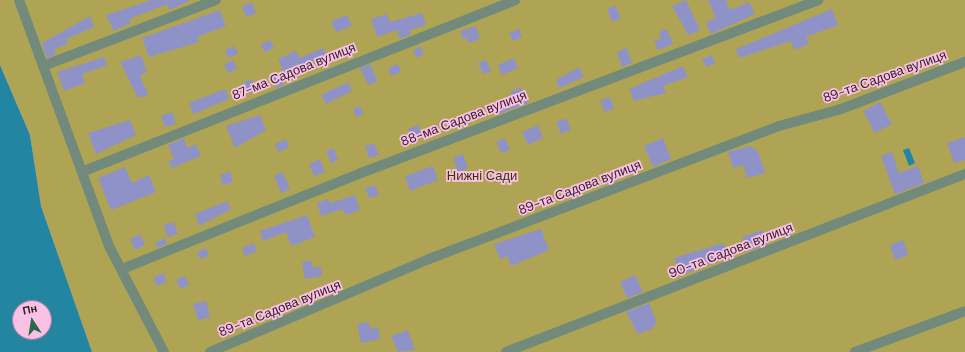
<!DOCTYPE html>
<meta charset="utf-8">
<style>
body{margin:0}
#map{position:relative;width:965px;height:352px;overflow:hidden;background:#ebb4d6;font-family:"DM Sans",sans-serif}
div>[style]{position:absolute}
.green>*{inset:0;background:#afa454}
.water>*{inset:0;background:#2285a1}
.building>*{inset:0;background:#8f92c7}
.minor>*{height:10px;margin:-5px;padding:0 5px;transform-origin:5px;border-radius:5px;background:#718a7c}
span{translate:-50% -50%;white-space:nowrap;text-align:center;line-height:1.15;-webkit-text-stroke:3.5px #f9c1e3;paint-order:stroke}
.street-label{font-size:13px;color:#311d2a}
.park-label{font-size:13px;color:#393307}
.north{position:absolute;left:12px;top:300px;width:40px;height:40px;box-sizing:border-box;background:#f9c1e3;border:1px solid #a97f99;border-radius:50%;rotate:348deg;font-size:11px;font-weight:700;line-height:16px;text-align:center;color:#311d2a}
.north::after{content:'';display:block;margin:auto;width:14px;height:18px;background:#2e654b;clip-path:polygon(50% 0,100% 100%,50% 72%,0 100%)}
</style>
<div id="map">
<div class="green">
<div style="clip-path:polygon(0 0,965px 0,965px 352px,92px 352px,41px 206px,30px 135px,0 65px)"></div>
</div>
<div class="water">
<div style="clip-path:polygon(evenodd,0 65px,30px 135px,41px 206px,92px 352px,0 352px,0 65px,20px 308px,44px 308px,44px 332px,20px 332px,20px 308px)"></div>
<div style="clip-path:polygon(909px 148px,915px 163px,909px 166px,903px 150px)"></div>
</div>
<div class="building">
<div style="clip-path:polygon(152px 0,191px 0,169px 10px,167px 4px,129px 19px,131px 23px,114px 31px,106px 15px)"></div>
<div style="clip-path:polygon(686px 0,700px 30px,688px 35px,672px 6px)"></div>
<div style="clip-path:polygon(708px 0,726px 0,730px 10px,749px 2px,755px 14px,711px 34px,706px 22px,716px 18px)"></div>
<div style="clip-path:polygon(252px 2px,256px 13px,246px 17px,242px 6px)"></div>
<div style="clip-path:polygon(615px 5px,621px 18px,612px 22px,607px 9px)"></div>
<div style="clip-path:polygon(832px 9px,838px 25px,806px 37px,809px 44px,794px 50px,791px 41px,739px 58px,736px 49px)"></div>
<div style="clip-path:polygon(220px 10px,226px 26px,197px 37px,199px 42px,149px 57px,142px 38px)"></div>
<div style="clip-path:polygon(422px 13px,426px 25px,410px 30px,411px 34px,400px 39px,397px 30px,377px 37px,371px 19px,387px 14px,390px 22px)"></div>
<div style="clip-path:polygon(347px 15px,352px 26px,336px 32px,331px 21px)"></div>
<div style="clip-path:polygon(90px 16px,94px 27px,66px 39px,68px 44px,54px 49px,56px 54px,47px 58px,42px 43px)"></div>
<div style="clip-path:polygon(476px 26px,480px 39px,468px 43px,467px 38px,463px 39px,460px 31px)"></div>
<div style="clip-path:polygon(519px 29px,522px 37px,513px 41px,509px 33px)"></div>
<div style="clip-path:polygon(667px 29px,673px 44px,658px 50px,654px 41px,661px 38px,659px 32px)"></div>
<div style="clip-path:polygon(270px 40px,274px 48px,264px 52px,261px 44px)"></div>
<div style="clip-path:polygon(235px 46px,238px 54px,228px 58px,225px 50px)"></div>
<div style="clip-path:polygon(420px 46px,424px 54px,417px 58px,413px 50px)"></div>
<div style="clip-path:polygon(323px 48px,327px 56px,284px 73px,278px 59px,296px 51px,299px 58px)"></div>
<div style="clip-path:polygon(627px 48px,632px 63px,622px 67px,617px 52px)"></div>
<div style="clip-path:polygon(141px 55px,147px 72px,140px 75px,148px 95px,138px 98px,120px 62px)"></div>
<div style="clip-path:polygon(712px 55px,715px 63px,706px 67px,702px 59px)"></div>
<div style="clip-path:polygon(104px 57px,107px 65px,82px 74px,85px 83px,64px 91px,57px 72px)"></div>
<div style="clip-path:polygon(514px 58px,518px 68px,502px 75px,498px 65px)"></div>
<div style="clip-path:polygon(233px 60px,237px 69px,228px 73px,224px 64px)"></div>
<div style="clip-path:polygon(486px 60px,491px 71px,483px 74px,478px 63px)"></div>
<div style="clip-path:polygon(370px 64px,378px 81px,368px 85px,360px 68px)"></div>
<div style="clip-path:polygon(398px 64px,401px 72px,391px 76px,388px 68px)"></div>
<div style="clip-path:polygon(683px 66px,688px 77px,663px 86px,666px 93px,634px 101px,629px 89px)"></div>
<div style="clip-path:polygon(579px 67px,584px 77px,559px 88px,556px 80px)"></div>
<div style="clip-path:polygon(280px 75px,284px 85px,276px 88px,272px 78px)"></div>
<div style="clip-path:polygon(252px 79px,256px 90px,247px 94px,242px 83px)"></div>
<div style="clip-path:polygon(348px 82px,352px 91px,326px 104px,321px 95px)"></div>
<div style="clip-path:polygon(521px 87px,528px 103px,499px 114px,496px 106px,513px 99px,510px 92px)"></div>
<div style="clip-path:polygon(225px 89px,229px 99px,193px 114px,189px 103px)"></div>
<div style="clip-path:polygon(610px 97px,614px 108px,605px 112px,600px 101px)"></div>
<div style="clip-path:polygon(880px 102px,892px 124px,875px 133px,863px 111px)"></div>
<div style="clip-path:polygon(360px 106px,364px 114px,356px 117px,353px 109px)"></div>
<div style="clip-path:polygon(172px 112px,176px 123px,165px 127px,161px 116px)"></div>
<div style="clip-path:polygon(260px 115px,266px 130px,235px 148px,226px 126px)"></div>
<div style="clip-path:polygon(566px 118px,571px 130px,561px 134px,556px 122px)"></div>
<div style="clip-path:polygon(130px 120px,136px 135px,96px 154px,88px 133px)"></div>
<div style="clip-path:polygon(418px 125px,422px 135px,412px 139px,408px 129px)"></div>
<div style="clip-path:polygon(538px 125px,543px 138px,528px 145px,522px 132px)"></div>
<div style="clip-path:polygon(965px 137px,965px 160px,954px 163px,947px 143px)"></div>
<div style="clip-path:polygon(184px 138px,187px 148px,196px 144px,201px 156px,172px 168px,168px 161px,174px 159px,168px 145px)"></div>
<div style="clip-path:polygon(505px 138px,510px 150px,501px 153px,496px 142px)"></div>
<div style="clip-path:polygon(663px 138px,671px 159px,653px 167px,644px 146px)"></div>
<div style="clip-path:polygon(286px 139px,289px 147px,278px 152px,275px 144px)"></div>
<div style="clip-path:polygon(374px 143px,379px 155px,369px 158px,365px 146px)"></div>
<div style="clip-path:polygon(750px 146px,758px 151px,765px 173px,747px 178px,743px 165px,733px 168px,728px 152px)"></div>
<div style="clip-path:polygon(334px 148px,338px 160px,331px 163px,326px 151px)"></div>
<div style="clip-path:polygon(892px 152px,899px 173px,918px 166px,924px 183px,895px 194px,881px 156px)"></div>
<div style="clip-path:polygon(463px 154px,468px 168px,458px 172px,453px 158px)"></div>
<div style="clip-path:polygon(320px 159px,325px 172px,314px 176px,309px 164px)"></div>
<div style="clip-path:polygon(433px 166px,438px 180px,410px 191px,405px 176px)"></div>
<div style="clip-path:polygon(125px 167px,132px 183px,149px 175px,156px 192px,111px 210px,98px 178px)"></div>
<div style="clip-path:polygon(230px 171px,233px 182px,223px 185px,220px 175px)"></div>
<div style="clip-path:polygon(283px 172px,290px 189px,281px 193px,274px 176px)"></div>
<div style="clip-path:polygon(375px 185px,379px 195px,369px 198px,365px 188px)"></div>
<div style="clip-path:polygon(355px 195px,360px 210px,345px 215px,343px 209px,321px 216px,317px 203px,328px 199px,330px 203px)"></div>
<div style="clip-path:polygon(227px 201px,231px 209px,199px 226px,195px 214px)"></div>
<div style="clip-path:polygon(307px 215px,315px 237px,291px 246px,286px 232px,263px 241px,260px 231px)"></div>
<div style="clip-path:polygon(174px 222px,178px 234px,167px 237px,164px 225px)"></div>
<div style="clip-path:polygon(541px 229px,549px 250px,511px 266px,507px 256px,500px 259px,494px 244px)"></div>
<div style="clip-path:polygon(763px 230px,768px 244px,748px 251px,742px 237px)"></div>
<div style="clip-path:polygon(140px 234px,145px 245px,135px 250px,130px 239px)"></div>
<div style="clip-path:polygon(165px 238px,167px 244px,158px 248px,155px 243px)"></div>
<div style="clip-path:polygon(903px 240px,908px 255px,895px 260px,890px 245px)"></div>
<div style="clip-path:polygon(254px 243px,257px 251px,245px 256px,242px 248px)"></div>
<div style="clip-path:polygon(723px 243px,728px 256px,680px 276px,674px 258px)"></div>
<div style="clip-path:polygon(206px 248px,209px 256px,200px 259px,197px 252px)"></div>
<div style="clip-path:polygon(311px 260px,313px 268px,321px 266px,322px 276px,305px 279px,302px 262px)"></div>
<div style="clip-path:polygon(163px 273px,167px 282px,157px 286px,153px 277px)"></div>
<div style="clip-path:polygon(635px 275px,643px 292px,627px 298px,620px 282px)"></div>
<div style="clip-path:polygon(185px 276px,189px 285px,180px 289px,176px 279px)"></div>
<div style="clip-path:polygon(206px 301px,210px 317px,198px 320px,193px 304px)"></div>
<div style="clip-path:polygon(649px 303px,657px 323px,653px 325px,654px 328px,638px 334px,626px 312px)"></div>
<div style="clip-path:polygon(369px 322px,370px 329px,378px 327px,380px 339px,361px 343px,357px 324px)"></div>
<div style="clip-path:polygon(408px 330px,415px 350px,398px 352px,391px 336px)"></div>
</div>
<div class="minor">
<div style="left:19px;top:0;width:264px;rotate:69.9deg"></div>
<div style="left:110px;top:248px;width:117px;rotate:62.6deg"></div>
<div style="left:43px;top:66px;width:185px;rotate:-20.9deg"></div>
<div style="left:84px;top:171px;width:464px;rotate:-21.6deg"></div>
<div style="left:122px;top:269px;width:258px;rotate:-21.9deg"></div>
<div style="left:361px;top:173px;width:489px;rotate:-20.7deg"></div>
<div style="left:210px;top:352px;width:238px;rotate:-23deg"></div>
<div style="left:429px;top:259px;width:374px;rotate:-20.8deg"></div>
<div style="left:779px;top:126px;width:64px;rotate:-15.3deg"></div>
<div style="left:841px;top:109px;width:133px;rotate:-20.8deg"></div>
<div style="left:506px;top:352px;width:492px;rotate:-21.2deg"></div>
<div style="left:855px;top:352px;width:117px;rotate:-20.4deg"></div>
</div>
<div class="street-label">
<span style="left:294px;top:72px;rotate:-22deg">87-ма Садова вулиця</span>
<span style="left:885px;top:77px;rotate:-20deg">89-та Садова вулиця</span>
<span style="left:464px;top:119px;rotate:-21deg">88-ма Садова вулиця</span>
<span style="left:580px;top:188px;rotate:-21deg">89-та Садова вулиця</span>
<span style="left:731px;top:251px;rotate:-21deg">90-та Садова вулиця</span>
<span style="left:280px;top:309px;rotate:-22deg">89-та Садова вулиця</span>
</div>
<div class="park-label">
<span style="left:482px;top:176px">Нижні Сади</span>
</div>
<div class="north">Пн</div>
</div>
